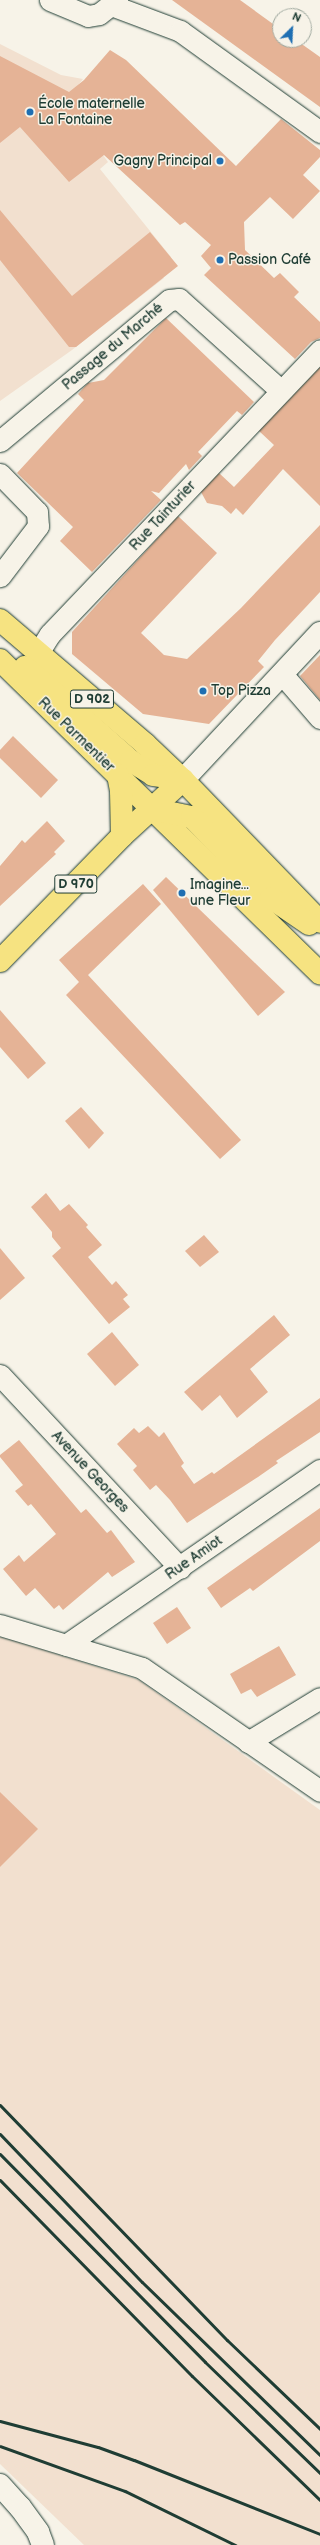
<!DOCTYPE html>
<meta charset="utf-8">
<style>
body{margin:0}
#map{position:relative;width:320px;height:2545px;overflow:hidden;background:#f7f3e8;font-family:"Balsamiq Sans",sans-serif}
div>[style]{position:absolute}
.built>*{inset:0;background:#f2e0cf}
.building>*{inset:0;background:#e5b396}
.roads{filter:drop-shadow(0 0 1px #1f3d34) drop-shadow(0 0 1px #1f3d34)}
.minor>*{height:21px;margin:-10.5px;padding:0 10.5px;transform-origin:10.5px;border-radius:10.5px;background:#f7f3e8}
.tertiary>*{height:22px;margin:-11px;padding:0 11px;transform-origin:11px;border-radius:11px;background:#f7f3e8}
.secondary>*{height:22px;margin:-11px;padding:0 11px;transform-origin:11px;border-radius:11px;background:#f7f3e8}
.primary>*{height:22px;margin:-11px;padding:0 11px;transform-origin:11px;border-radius:11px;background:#f6e381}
.rail>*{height:3px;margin:-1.5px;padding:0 1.5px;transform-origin:1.5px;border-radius:1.5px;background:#1f3d34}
.dots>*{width:11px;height:11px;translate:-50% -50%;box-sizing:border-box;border:2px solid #f7f3e8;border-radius:50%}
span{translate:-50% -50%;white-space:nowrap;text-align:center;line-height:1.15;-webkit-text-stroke:3px #f7f3e8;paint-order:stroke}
.shield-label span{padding:1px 3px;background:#f7f3e8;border:1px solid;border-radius:3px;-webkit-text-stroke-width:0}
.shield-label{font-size:13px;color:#1f3d34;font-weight:700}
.poi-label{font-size:14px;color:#1f3d34}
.left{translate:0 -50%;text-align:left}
.right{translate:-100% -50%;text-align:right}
.street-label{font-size:14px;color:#1f3d34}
.north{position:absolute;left:272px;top:8px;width:40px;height:40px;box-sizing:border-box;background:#f7f3e8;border:1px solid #a1aaa0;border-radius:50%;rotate:24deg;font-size:11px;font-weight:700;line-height:16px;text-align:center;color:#1f3d34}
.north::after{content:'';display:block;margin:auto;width:14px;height:18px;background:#1f6fb2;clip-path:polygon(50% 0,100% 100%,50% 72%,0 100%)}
</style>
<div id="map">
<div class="built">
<div style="clip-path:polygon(0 44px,61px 75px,83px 79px,65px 101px,108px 162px,100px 169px,171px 257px,156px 268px,164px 278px,72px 350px,0 401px)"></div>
<div style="clip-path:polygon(0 1636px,139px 1680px,320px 1810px,320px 2545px,84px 2545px,0 2464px)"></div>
</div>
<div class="building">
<div style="clip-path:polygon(172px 0,240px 0,280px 29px,280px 40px,296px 40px,320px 57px,320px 107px)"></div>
<div style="clip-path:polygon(110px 50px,126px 60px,236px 166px,281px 119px,320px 150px,320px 157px,303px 175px,320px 191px,293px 219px,270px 197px,244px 222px,245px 250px,274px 278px,280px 273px,299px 292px,294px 297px,320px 322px,320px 338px,311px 342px,295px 359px,204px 275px,211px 268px,201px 256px,211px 245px,185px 222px,180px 225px,104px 155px,69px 182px,20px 127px,0 143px,0 56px,69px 92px,84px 80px)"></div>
<div style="clip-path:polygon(0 210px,72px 296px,150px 232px,178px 266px,76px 347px,69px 347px,0 260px)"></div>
<div style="clip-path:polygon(166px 318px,254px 402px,242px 415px,237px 411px,198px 452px,202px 456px,189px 470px,186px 464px,159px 493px,151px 491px,161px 500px,92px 572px,60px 541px,73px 527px,17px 473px,84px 400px,78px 394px,88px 383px,104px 380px)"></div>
<div style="clip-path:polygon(320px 367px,320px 506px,283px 469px,243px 515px,236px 508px,231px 514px,222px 506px,207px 503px,201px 492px,219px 473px,234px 487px,274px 445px,259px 431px)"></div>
<div style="clip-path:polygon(178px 516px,217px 553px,141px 633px,164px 655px,187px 659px,241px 608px,320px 525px,320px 592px,275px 640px,258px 661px,264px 667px,209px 724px,143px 714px,72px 654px,72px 632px)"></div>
<div style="clip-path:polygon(320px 655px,320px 700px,300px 676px)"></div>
<div style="clip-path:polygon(13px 736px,58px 780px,41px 798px,0 758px,0 750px)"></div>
<div style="clip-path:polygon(47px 821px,65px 841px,54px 852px,56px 854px,0 906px,0 866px,22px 840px,25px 843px)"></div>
<div style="clip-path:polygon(166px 877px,285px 992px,258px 1016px,153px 890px)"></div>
<div style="clip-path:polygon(143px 884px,161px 904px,88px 975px,241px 1140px,220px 1159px,66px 995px,79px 982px,59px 960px)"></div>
<div style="clip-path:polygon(0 1010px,46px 1063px,28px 1079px,0 1047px)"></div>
<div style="clip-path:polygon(81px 1107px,104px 1133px,89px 1149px,65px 1121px)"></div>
<div style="clip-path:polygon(46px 1193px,60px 1211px,69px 1204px,88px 1225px,86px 1227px,102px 1245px,88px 1257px,112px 1285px,116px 1281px,128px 1295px,123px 1299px,130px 1307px,109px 1324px,52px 1256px,61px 1248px,52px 1237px,52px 1232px,31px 1207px)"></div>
<div style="clip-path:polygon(204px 1235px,219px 1252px,200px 1267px,185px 1251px)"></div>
<div style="clip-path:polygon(0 1248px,25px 1278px,0 1300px)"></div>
<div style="clip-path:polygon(274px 1315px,290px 1335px,250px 1369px,268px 1392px,237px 1418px,220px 1395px,202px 1411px,184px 1392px)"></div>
<div style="clip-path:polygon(112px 1332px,139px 1365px,115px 1386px,87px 1354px)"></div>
<div style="clip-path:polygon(320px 1398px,320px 1432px,276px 1461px,278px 1463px,258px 1477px,187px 1523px,170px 1500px,156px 1485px,150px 1490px,133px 1470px,137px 1466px,117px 1444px,134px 1428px,139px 1433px,148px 1426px,159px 1437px,164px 1432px,184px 1463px,181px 1466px,194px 1484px,212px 1472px,214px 1474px)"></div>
<div style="clip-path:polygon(19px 1440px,81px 1513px,86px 1509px,107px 1533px,111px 1530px,135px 1562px,112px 1577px,108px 1572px,63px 1610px,59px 1605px,54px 1609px,35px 1588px,26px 1596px,3px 1569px,19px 1555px,24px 1562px,56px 1534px,31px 1504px,28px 1506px,15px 1491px,23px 1485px,0 1457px,0 1455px)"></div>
<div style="clip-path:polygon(320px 1508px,320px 1541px,253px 1591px,250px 1588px,221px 1608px,207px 1588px)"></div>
<div style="clip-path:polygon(177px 1607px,191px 1628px,167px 1644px,153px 1623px)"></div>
<div style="clip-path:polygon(279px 1646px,296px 1675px,257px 1697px,251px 1689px,241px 1694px,230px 1674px)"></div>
<div style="clip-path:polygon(0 1792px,38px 1829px,0 1867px)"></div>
</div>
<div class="roads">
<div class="minor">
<div style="left:50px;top:0;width:41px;rotate:22.8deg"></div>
<div style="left:88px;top:16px;width:11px;rotate:-10deg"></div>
<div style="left:99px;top:14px;width:23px;rotate:-38deg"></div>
<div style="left:111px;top:5px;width:74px;rotate:20.6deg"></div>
<div style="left:180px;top:31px;width:173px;rotate:35.8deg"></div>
<div style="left:0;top:441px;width:220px;rotate:-39.8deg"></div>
<div style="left:169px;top:300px;width:10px;rotate:-6deg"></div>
<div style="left:179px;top:299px;width:137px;rotate:42deg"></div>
<div style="left:0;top:474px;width:53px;rotate:45.8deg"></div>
<div style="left:37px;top:512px;width:14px;rotate:86deg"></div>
<div style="left:38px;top:526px;width:63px;rotate:127.2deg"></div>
<div style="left:36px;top:670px;width:17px;rotate:-83deg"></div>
<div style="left:38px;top:653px;width:22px;rotate:-58deg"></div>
<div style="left:50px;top:634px;width:392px;rotate:-46.4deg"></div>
<div style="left:282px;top:674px;width:58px;rotate:49.2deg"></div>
<div style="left:0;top:1375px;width:264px;rotate:47deg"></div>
<div style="left:0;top:1625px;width:148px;rotate:16.8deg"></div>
<div style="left:142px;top:1668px;width:216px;rotate:34.6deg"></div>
<div style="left:66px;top:1645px;width:308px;rotate:-34.6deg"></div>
<div style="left:248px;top:1742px;width:84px;rotate:-31.4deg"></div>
</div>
<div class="tertiary">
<div style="left:0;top:2485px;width:30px;rotate:48deg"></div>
<div style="left:20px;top:2507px;width:31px;rotate:54deg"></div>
<div style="left:38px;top:2532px;width:14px;rotate:69deg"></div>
</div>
<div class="secondary">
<div style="left:183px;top:780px;width:201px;rotate:-47deg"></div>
</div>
<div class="primary">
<div style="left:0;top:620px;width:191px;rotate:40.5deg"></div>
<div style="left:145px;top:744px;width:52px;rotate:43.5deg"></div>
<div style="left:183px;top:780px;width:197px;rotate:46deg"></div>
<div style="left:0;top:660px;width:448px;rotate:44.4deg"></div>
<div style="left:25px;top:667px;width:142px;rotate:41.6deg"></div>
<div style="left:131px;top:761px;width:26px;rotate:32deg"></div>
<div style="left:153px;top:775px;width:30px;rotate:9deg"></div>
<div style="left:118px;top:775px;width:16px;rotate:79deg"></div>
<div style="left:121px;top:791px;width:45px;rotate:88.7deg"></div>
<div style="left:153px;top:809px;width:40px;rotate:12deg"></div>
<div style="left:192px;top:817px;width:113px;rotate:45.7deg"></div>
<div style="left:271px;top:898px;width:46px;rotate:34.4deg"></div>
<div style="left:0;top:961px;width:175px;rotate:-45.7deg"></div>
<div style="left:122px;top:836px;width:83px;rotate:-42.6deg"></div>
</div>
</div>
<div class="rail">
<div style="left:0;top:2105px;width:327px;rotate:46deg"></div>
<div style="left:227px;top:2340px;width:129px;rotate:43.7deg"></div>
<div style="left:0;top:2134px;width:205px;rotate:46.2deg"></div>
<div style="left:142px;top:2282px;width:248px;rotate:44.2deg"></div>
<div style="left:0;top:2154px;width:292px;rotate:45.4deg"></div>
<div style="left:205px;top:2362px;width:160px;rotate:44deg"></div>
<div style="left:0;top:2180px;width:274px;rotate:45.6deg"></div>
<div style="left:192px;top:2376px;width:178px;rotate:44.1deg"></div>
<div style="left:0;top:2421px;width:101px;rotate:14.9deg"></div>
<div style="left:98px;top:2447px;width:38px;rotate:20deg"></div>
<div style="left:134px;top:2460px;width:200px;rotate:21.7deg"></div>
<div style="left:0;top:2446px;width:133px;rotate:19.8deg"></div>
<div style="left:125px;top:2491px;width:123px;rotate:26.1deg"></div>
</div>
<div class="dots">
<div style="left:30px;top:112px;background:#1f6fb2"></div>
<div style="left:220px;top:161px;background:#1f6fb2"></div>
<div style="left:220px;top:260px;background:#1f6fb2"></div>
<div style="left:203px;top:691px;background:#1f6fb2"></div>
<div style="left:182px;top:893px;background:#1f6fb2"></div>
</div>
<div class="shield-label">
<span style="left:92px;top:699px">D 902</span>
<span style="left:76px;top:884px">D 970</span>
</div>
<div class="poi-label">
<span class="left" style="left:38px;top:112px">École maternelle<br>La Fontaine</span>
<span class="right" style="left:212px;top:161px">Gagny Principal</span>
<span class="left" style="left:228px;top:260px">Passion Café</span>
<span class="left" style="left:211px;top:691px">Top Pizza</span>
<span class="left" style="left:190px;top:893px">Imagine...<br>une Fleur</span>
</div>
<div class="street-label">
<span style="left:113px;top:347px;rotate:-40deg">Passage du Marché</span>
<span style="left:163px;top:516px;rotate:-47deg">Rue Tainturier</span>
<span style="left:76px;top:735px;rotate:44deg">Rue Parmentier</span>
<span style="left:90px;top:1472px;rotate:47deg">Avenue Georges</span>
<span style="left:194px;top:1558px;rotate:-35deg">Rue Amiot</span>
</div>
<div class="north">N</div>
</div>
